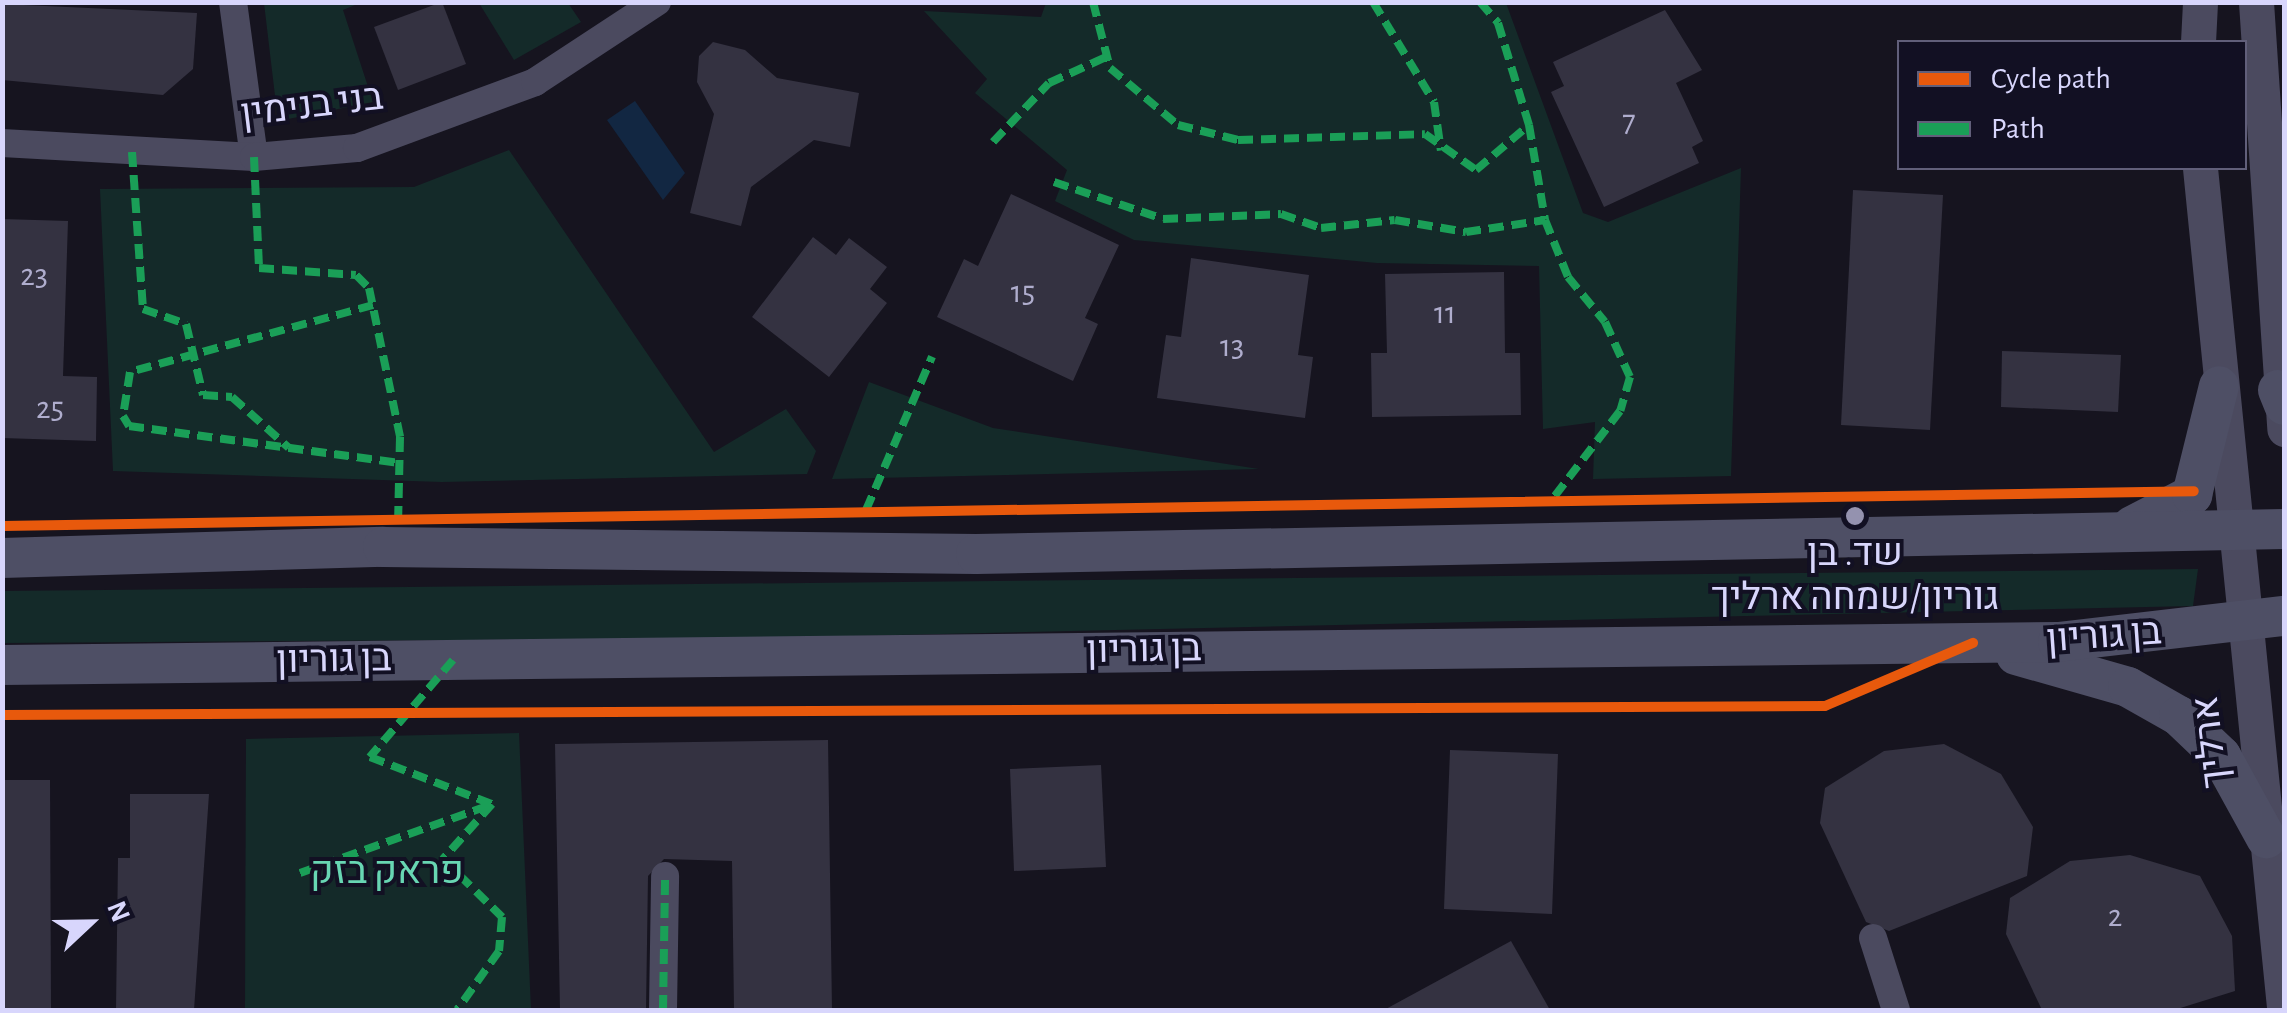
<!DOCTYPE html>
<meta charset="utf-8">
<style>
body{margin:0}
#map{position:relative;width:2287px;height:1013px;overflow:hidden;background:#16141f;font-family:"Alegreya Sans",Heebo,sans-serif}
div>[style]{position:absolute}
.green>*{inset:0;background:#142a29}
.water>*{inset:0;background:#122742}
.building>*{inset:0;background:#343241}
.minor>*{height:28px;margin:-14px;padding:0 14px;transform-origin:14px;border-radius:14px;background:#4b4a5f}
.tertiary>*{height:35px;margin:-17.5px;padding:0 17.5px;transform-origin:17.5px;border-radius:17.5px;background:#4b4a5f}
.secondary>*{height:40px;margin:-20px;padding:0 20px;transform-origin:20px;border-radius:20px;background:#4e4f65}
.quiet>*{height:8px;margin-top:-4px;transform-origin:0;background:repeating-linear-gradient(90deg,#1a9f57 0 15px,transparent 0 23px)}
.cycleway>*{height:10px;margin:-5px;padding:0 5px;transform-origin:5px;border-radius:5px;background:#e8590c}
.dots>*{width:28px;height:28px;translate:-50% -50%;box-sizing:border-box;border:5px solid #121023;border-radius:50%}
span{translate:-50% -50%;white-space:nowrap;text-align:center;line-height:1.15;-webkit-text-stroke:8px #121023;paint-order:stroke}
.number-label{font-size:32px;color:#afadcd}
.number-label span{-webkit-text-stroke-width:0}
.street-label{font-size:38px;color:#d8d6fc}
.poi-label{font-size:38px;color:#d8d6fc}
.park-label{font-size:38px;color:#68d6b3}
.frame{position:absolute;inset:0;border:5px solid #d8d6fc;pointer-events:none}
.legend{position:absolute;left:1897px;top:40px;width:350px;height:130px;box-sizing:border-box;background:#121023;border:2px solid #615f7a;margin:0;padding:12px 18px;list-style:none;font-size:30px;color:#d8d6fc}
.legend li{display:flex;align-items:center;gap:20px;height:50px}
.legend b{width:50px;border:2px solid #615f7a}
.north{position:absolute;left:40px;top:873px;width:100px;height:100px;-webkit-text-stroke:8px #121023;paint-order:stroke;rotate:68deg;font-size:28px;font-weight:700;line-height:40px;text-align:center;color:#d8d6fc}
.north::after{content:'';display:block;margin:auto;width:35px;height:45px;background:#d8d6fc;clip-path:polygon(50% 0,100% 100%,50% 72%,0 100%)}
</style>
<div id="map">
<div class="green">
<div style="clip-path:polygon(264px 3px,360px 3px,343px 10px,373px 102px,278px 121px)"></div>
<div style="clip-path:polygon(479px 3px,568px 3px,581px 22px,514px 60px)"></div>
<div style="clip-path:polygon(1046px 3px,1506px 3px,1583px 213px,1608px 222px,1741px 168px,1731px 476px,1593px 479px,1595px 422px,1543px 429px,1539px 266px,1377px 263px,1134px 240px,1055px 201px,1067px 170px,975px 93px,987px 79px,924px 11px,1041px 17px)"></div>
<div style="clip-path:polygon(509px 150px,714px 452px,786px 409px,816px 451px,807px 474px,442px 482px,113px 471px,100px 189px,414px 187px)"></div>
<div style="clip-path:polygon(869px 382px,993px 428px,1259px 469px,832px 479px)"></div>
<div style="clip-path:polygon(2198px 569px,2193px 606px,757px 638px,3px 643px,2px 591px)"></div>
<div style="clip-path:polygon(519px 733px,531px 1010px,245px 1010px,246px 739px)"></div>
</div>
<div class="water">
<div style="clip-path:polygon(635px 101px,685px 173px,663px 200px,607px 120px)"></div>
</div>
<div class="building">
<div style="clip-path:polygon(442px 2px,466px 64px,398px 90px,374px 27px)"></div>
<div style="clip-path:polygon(2px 4px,197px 13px,193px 69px,163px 95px,2px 80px)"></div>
<div style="clip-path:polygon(1665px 10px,1702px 70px,1676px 83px,1703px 141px,1692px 147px,1699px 163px,1604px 207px,1551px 92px,1564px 86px,1553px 62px)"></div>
<div style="clip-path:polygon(713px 42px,745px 50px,777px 78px,859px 93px,850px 147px,814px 140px,751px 187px,741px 226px,690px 213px,714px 114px,697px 82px,699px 56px)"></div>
<div style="clip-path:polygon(1853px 190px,1943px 195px,1930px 430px,1841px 425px)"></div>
<div style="clip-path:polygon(1011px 194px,1119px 245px,1085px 318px,1098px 324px,1073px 381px,937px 317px,964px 259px,978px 266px)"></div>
<div style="clip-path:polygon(2px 219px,68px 221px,63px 376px,97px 377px,96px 441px,2px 438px)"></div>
<div style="clip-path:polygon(813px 237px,836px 255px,849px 238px,887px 267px,870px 289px,887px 303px,829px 377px,752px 317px)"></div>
<div style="clip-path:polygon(1191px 258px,1309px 275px,1298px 355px,1313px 357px,1305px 418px,1157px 398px,1166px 335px,1181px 337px)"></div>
<div style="clip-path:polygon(1504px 272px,1505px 353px,1520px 353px,1521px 415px,1372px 417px,1371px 353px,1387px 353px,1385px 274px)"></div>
<div style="clip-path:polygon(2002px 351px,2121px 355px,2118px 412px,2001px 407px)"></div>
<div style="clip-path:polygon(828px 740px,832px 1010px,734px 1010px,732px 861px,664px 859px,648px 876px,646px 1010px,560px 1010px,555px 744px)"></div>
<div style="clip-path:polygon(1944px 744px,2001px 774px,2033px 827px,2027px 876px,1889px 931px,1866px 922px,1820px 823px,1825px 788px,1884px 751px)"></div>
<div style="clip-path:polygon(1450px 750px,1558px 754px,1552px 914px,1444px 909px)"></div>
<div style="clip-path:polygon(1101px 765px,1106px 867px,1014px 871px,1010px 769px)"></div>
<div style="clip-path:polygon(2px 780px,50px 780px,51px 1010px,2px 1010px)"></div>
<div style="clip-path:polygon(130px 794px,209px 794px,194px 1010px,116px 1010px,118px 858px,130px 858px)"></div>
<div style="clip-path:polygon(2130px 855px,2200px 876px,2232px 936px,2235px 991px,2174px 1010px,2042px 1010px,2006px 934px,2010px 898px,2070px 861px)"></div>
<div style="clip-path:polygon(1511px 941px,1550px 1010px,1384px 1010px)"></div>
</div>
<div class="minor">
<div style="left:233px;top:2px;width:156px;rotate:82.3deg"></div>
<div style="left:2px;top:143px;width:252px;rotate:3.2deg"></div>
<div style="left:254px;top:157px;width:103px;rotate:-5deg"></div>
<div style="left:357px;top:148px;width:190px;rotate:-20.3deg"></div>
<div style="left:535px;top:82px;width:146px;rotate:-33.3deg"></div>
<div style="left:1873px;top:938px;width:76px;rotate:72.3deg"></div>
<div style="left:663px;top:1010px;width:134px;rotate:-89.1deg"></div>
</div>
<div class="tertiary">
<div style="left:2256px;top:2px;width:428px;rotate:86.2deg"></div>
<div style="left:2198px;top:42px;width:40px;rotate:-87.1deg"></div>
<div style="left:2200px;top:168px;width:843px;rotate:84.28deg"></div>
</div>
<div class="secondary">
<div style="left:2278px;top:390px;width:16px;rotate:68deg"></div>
<div style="left:2132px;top:526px;width:68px;rotate:-27.3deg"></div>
<div style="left:2192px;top:495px;width:112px;rotate:-76.1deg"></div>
<div style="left:2px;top:558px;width:381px;rotate:-1.7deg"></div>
<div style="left:383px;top:547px;width:593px;rotate:0.68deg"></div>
<div style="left:976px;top:554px;width:1308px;rotate:-1.09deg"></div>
<div style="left:2016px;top:655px;width:116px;rotate:15.9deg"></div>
<div style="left:2128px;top:687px;width:59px;rotate:29.6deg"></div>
<div style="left:2179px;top:716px;width:58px;rotate:43.6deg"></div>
<div style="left:2221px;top:756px;width:94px;rotate:61.2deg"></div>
<div style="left:2px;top:665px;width:2056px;rotate:-0.64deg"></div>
<div style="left:2058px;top:642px;width:227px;rotate:-6.6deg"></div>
</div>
<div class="quiet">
<div style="left:1093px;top:2px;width:68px;rotate:75.6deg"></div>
<div style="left:1110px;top:68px;width:89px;rotate:40deg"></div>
<div style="left:1178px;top:125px;width:62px;rotate:14deg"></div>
<div style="left:1238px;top:140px;width:187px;rotate:-1.8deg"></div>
<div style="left:1425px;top:134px;width:62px;rotate:35.2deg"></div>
<div style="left:1476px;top:170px;width:70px;rotate:-40.3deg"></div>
<div style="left:1373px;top:2px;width:117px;rotate:58.6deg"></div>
<div style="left:1434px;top:102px;width:49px;rotate:81.9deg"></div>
<div style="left:1480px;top:2px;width:28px;rotate:49deg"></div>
<div style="left:1498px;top:23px;width:107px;rotate:73.1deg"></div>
<div style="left:1529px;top:125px;width:96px;rotate:80.4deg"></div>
<div style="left:1545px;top:220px;width:61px;rotate:68deg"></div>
<div style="left:1568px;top:277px;width:58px;rotate:50.6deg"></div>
<div style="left:1605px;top:322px;width:60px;rotate:65.6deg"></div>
<div style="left:1630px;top:377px;width:35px;rotate:106deg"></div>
<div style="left:1620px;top:411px;width:113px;rotate:127.5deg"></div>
<div style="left:993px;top:142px;width:81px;rotate:-46.5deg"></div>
<div style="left:1049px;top:83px;width:63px;rotate:-24.5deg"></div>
<div style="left:132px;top:152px;width:157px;rotate:86deg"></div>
<div style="left:143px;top:309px;width:46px;rotate:19.2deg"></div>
<div style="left:186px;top:324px;width:73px;rotate:76.5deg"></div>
<div style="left:203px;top:395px;width:29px;rotate:4deg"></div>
<div style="left:232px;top:397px;width:76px;rotate:41.8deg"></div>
<div style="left:254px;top:157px;width:111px;rotate:87.4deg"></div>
<div style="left:259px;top:268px;width:97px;rotate:4.1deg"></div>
<div style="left:356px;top:275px;width:18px;rotate:45deg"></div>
<div style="left:369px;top:288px;width:152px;rotate:78.2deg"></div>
<div style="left:400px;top:437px;width:86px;rotate:91.3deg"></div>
<div style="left:1054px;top:182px;width:115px;rotate:18.7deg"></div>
<div style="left:1163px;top:219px;width:118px;rotate:-2.4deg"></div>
<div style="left:1281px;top:214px;width:42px;rotate:19.3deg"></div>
<div style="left:1321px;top:228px;width:74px;rotate:-6.2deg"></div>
<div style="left:1395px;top:220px;width:72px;rotate:9.6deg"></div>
<div style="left:1466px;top:232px;width:80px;rotate:-8.6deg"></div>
<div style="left:373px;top:305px;width:252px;rotate:164.6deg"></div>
<div style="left:130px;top:372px;width:45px;rotate:99deg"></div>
<div style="left:123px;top:416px;width:12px;rotate:59deg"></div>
<div style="left:129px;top:426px;width:273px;rotate:7.8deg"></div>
<div style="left:866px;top:510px;width:167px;rotate:-66.7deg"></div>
<div style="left:453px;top:660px;width:128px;rotate:130.6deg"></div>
<div style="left:370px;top:757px;width:131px;rotate:21.1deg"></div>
<div style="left:492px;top:804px;width:74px;rotate:131.7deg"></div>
<div style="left:443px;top:859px;width:83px;rotate:44.5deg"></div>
<div style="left:502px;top:917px;width:34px;rotate:95deg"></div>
<div style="left:499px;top:951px;width:72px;rotate:125.4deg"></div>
<div style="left:300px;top:873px;width:199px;rotate:-19.7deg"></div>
<div style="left:663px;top:1010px;width:134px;rotate:-89.1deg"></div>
</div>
<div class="cycleway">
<div style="left:2px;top:526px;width:2192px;rotate:-0.91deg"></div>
<div style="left:2px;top:715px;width:1823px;rotate:-0.28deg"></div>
<div style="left:1825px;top:706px;width:161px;rotate:-23.1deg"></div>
</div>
<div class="dots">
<div style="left:1855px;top:516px;background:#9492af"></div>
</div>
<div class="number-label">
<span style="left:1629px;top:121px">7</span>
<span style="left:34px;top:275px">23</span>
<span style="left:1023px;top:292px">15</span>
<span style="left:1445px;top:313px">11</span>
<span style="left:1232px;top:346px">13</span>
<span style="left:50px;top:408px">25</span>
<span style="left:2115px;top:916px">2</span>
</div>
<div class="street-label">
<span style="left:312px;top:107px;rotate:-7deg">בני בנימין</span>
<span style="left:2104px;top:637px;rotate:-4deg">בן גוריון</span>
<span style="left:1144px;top:651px;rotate:-1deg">בן גוריון</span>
<span style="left:334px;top:661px;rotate:-1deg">בן גוריון</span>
<span style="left:2212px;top:742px;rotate:-97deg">ארליך</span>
</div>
<div class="poi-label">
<span style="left:1855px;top:577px">שד. בן<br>גוריון/שמחה ארליך</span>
</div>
<div class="park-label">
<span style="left:387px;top:873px">פראק בזק</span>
</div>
<div class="frame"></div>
<ul class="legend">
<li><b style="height:12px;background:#e8590c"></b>Cycle path</li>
<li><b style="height:12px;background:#1a9f57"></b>Path</li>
</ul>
<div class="north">N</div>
</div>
